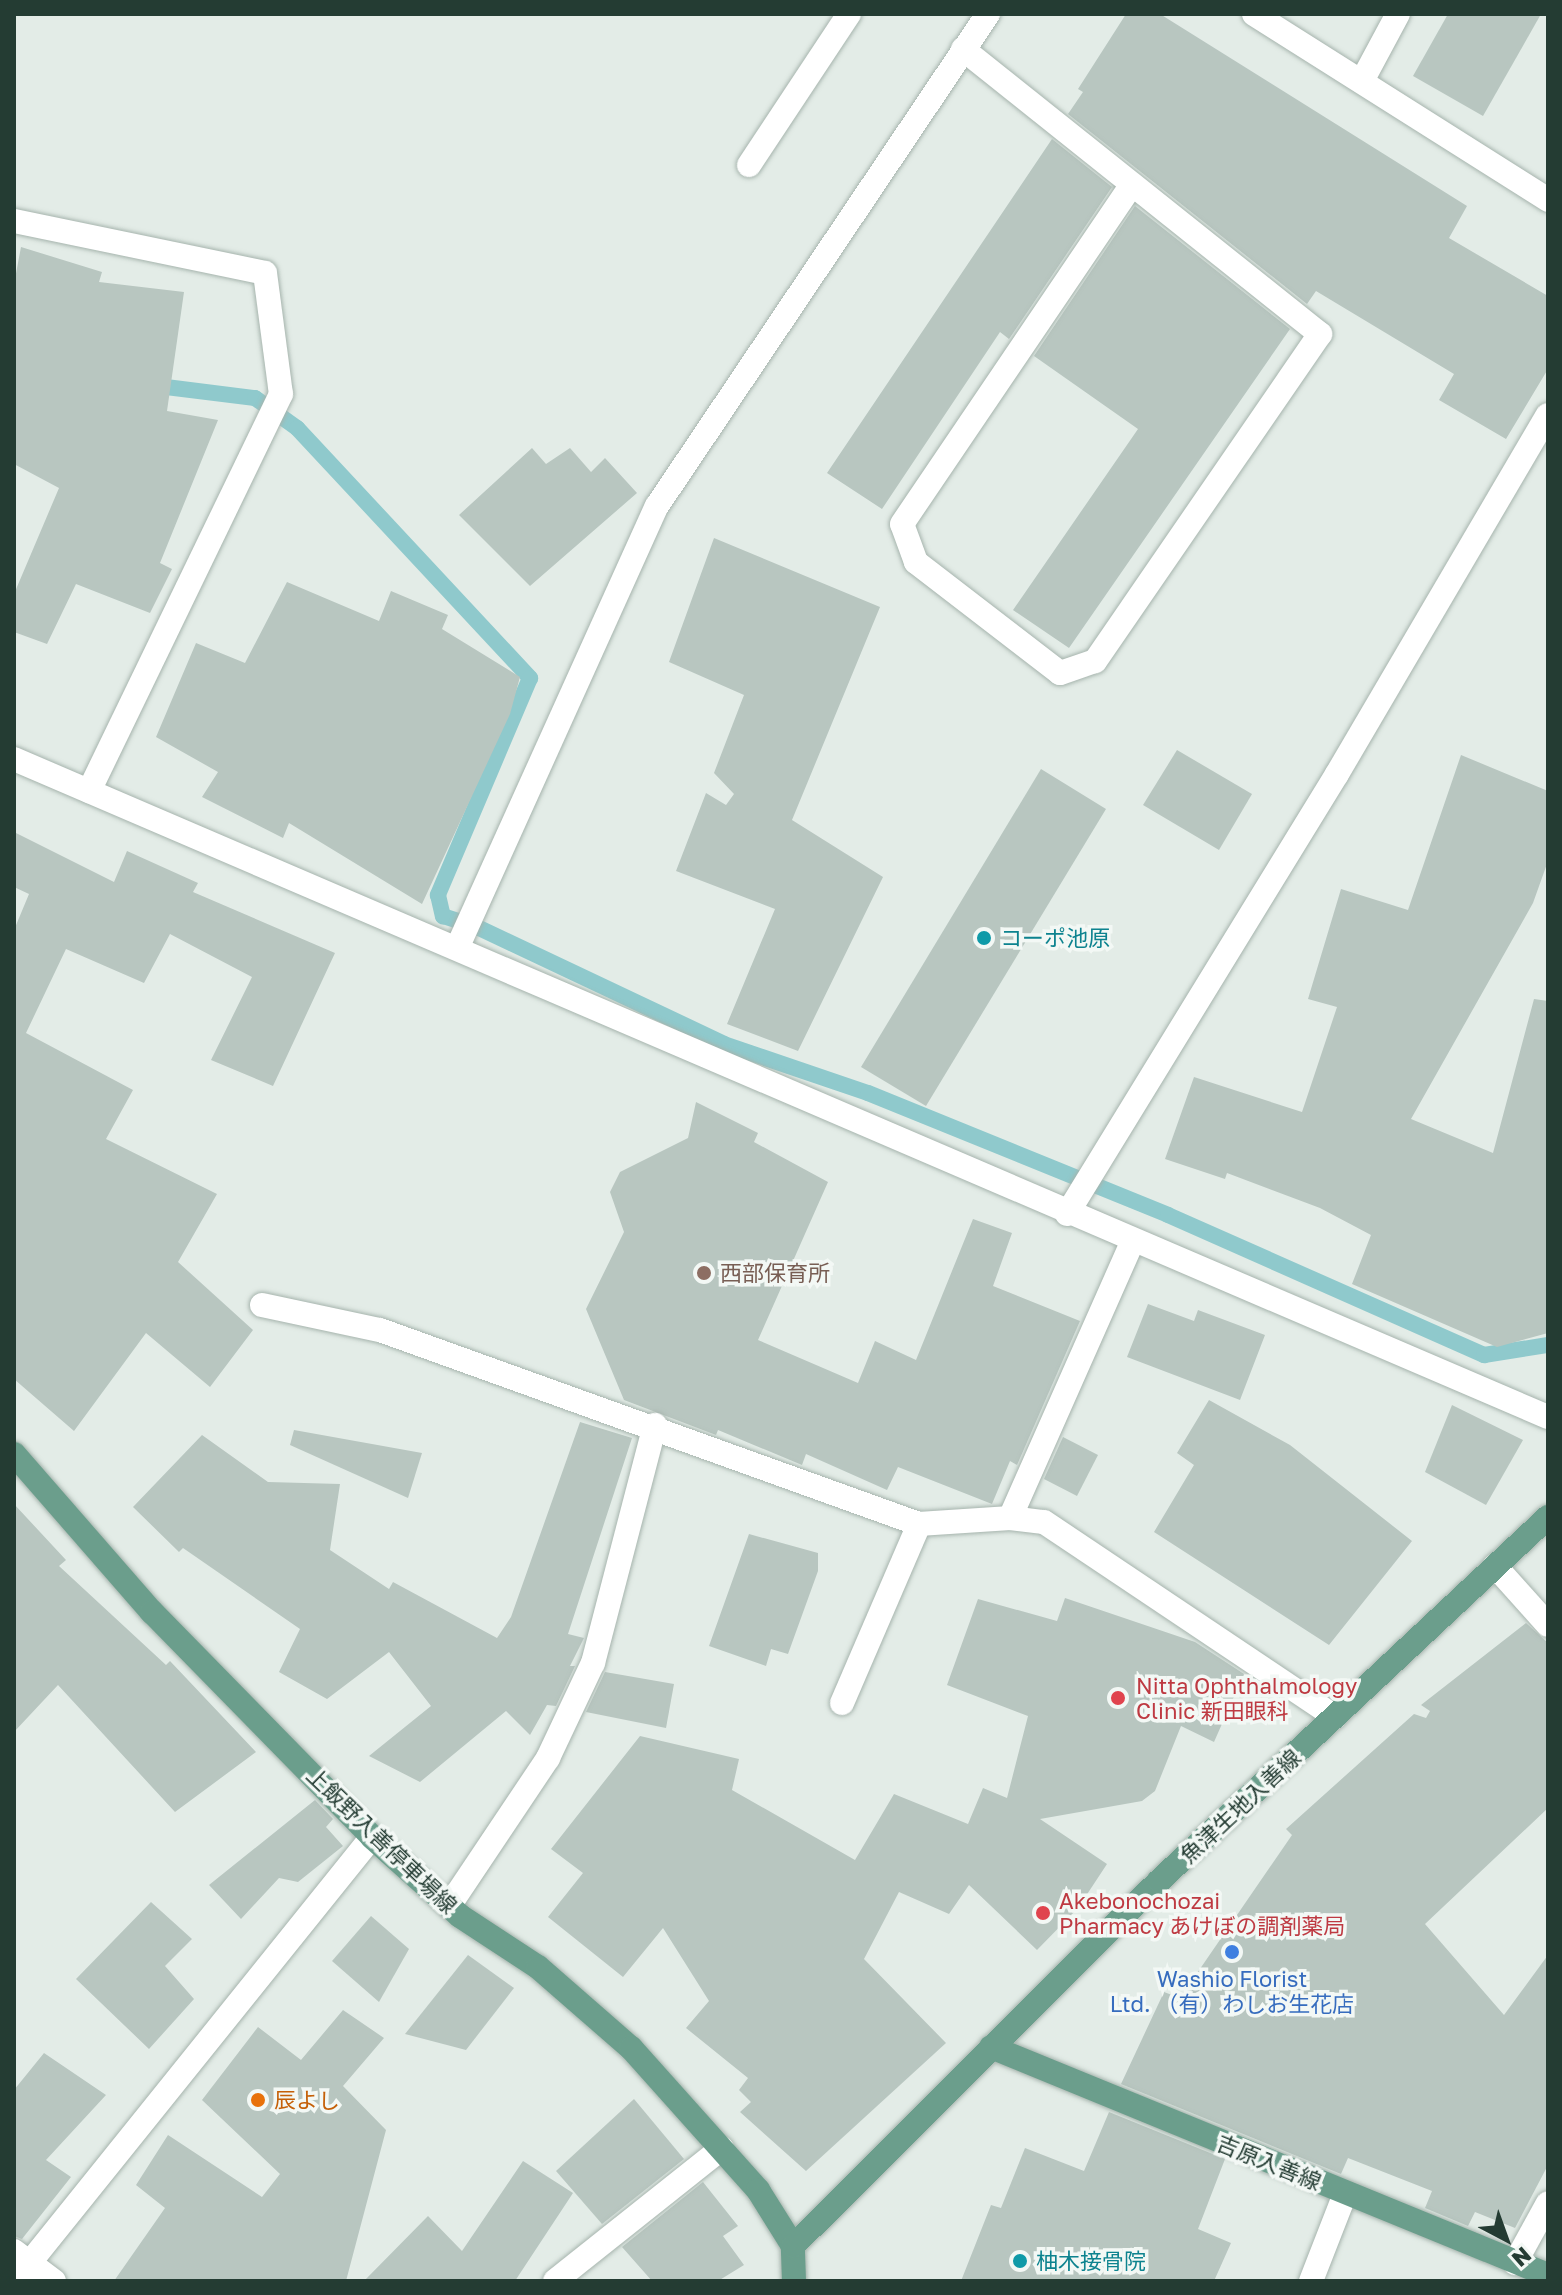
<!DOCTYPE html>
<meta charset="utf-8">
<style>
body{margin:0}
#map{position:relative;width:1562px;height:2295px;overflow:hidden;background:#e3ece7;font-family:"Golos Text","Noto Sans JP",sans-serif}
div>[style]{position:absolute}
.stream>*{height:16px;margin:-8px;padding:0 8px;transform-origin:8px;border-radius:8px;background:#8fc9cc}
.building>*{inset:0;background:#b8c6c0}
.roads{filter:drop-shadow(0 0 2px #a6b4ad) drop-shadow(0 0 2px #a6b4ad)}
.minor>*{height:24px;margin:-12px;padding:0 12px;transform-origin:12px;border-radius:12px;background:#fff}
.major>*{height:24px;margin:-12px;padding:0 12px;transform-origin:12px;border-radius:12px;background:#6b9e8c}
.dots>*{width:22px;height:22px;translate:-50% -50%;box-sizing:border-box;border:4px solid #f3f8f5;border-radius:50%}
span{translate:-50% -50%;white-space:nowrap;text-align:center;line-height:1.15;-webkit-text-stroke:7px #f3f8f5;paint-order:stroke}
.culture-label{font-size:22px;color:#0d838f}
.left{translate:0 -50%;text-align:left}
.education-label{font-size:22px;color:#785e54}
.health-label{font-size:22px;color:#be3a42}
.street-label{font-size:22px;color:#243c33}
.shop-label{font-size:22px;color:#366cbe}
.food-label{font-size:22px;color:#c56008}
.frame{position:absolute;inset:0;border:16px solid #243c33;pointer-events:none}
.north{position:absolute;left:1466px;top:2199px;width:80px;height:80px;-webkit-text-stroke:6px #f3f8f5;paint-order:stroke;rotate:139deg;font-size:22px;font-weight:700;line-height:32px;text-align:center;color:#243c33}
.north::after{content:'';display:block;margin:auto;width:28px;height:36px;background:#243c33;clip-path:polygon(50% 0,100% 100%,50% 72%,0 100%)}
</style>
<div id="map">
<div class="stream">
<div style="left:150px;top:385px;width:106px;rotate:7.1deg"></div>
<div style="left:255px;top:398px;width:52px;rotate:35.5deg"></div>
<div style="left:297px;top:428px;width:342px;rotate:47deg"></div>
<div style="left:530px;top:678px;width:236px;rotate:113deg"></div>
<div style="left:438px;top:895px;width:22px;rotate:77deg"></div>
<div style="left:443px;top:916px;width:36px;rotate:18deg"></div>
<div style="left:477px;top:927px;width:273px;rotate:25.3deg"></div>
<div style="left:724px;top:1044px;width:152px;rotate:18.8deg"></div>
<div style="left:868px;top:1093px;width:324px;rotate:22.1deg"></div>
<div style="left:1168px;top:1215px;width:346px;rotate:23.9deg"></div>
<div style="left:1484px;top:1355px;width:65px;rotate:-8.9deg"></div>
</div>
<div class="building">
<div style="clip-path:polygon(1126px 14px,1160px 14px,1467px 206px,1449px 238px,1548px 296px,1548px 369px,1506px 439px,1439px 400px,1454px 374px,1316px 291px,1307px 304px,1068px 114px,1083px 92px,1078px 89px)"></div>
<div style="clip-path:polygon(1448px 14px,1541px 14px,1483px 116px,1413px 76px)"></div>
<div style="clip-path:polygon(1052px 139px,1112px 187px,1009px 339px,1000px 332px,882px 509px,827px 473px)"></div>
<div style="clip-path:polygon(1135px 206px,1290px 329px,1069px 648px,1013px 610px,1138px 429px,1034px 356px)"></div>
<div style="clip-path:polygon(21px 247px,102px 272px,99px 282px,184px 292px,167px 411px,218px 420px,160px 563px,172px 569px,150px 613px,76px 584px,47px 644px,14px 632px,14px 594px,59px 488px,14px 464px,14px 284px)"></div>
<div style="clip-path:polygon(532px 448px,546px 464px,570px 448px,591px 472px,605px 458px,637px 493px,530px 586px,459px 515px)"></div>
<div style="clip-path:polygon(714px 538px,880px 607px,792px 820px,883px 877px,798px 1051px,727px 1024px,775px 909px,676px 871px,706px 793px,726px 805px,734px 794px,714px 773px,744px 695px,669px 662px)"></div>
<div style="clip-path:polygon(287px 582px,379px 621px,391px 591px,448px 615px,442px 629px,520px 677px,510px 714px,422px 904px,289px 823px,283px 838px,202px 797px,218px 772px,156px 737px,196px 643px,245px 663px)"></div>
<div style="clip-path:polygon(1177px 750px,1252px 794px,1219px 850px,1143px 805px)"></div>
<div style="clip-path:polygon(1461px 755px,1548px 791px,1548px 861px,1533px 903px,1411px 1119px,1493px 1153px,1534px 999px,1548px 1001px,1548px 1333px,1497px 1347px,1352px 1284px,1371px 1235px,1320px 1208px,1227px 1173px,1225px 1179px,1165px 1159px,1194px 1077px,1302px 1112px,1337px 1007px,1308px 999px,1341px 889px,1408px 910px)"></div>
<div style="clip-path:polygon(1041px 769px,1106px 809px,926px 1106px,861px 1067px)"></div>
<div style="clip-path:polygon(14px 832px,114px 882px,127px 851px,198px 883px,193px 892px,335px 953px,273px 1086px,211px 1060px,252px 977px,170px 934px,144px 983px,66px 949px,26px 1033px,133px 1090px,106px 1139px,217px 1194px,178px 1262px,253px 1330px,210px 1387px,146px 1333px,74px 1431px,14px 1379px,14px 930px,29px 894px,14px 887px)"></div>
<div style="clip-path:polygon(696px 1102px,758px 1133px,754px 1142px,828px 1182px,758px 1340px,858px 1383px,875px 1341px,916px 1360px,973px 1219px,1012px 1233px,993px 1286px,1080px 1321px,1017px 1465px,1010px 1461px,992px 1504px,898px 1467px,887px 1490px,806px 1454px,802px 1465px,718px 1430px,716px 1435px,624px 1400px,586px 1309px,624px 1232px,610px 1192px,620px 1172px,688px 1138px)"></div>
<div style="clip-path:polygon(1148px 1304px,1194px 1321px,1198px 1310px,1265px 1335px,1240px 1400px,1127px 1357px)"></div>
<div style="clip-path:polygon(1209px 1400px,1290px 1445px,1412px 1541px,1329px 1645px,1154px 1532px,1194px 1465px,1177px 1453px)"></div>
<div style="clip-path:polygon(1452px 1405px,1523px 1440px,1486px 1505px,1425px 1472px)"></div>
<div style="clip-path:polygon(580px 1422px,632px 1438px,568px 1634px,584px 1638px,570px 1666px,575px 1666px,556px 1706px,547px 1705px,530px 1735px,506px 1711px,420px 1782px,369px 1756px,431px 1706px,389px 1652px,327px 1699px,279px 1672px,300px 1629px,183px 1548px,179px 1552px,133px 1507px,202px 1435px,268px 1482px,340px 1484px,330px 1550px,389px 1589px,393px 1582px,497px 1638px,511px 1617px)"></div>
<div style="clip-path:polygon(294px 1430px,422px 1453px,408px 1498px,290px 1445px)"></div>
<div style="clip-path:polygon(1063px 1437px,1098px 1455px,1077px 1496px,1044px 1479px)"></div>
<div style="clip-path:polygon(14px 1504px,66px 1560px,59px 1566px,166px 1665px,170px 1661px,256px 1752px,175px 1812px,58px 1685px,14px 1732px)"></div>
<div style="clip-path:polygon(749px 1534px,818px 1553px,818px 1571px,788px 1654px,771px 1649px,766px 1666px,709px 1646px)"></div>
<div style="clip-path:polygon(1065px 1598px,1195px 1642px,1244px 1674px,1214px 1742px,1181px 1726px,1155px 1791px,1142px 1801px,1040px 1819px,1107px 1864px,1078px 1908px,1037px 1950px,969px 1885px,949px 1914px,899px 1892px,864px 1959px,946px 2043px,806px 2171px,740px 2112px,751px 2102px,739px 2090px,748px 2078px,686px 2028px,709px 2001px,663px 1928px,623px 1977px,548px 1917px,583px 1873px,551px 1849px,640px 1736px,739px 1759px,732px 1790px,855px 1860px,894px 1794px,968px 1824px,983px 1788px,1007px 1798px,1028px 1716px,947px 1685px,978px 1599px,1057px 1621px)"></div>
<div style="clip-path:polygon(1526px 1623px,1548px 1643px,1548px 1808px,1425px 1924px,1504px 2015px,1548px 1955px,1548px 2165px,1515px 2228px,1475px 2212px,1468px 2226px,1425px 2208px,1432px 2191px,1348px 2158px,1341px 2174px,1121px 2084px,1164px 1992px,1180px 1998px,1292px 1835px,1286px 1829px,1414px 1714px,1426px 1718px,1430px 1711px,1421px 1705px)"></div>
<div style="clip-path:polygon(605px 1672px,674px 1684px,666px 1728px,586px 1712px)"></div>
<div style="clip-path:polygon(315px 1800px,333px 1819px,326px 1827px,343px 1846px,298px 1882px,279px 1878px,241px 1919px,209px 1885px)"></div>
<div style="clip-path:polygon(151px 1902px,192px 1939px,165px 1966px,194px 1999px,149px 2049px,76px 1979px)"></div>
<div style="clip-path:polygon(371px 1916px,409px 1949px,379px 2002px,332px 1961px)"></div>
<div style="clip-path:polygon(468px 1955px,514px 1988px,466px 2050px,405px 2034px)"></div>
<div style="clip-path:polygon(343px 2010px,384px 2038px,343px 2086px,386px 2130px,346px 2281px,114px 2281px,165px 2208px,136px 2185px,168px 2135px,262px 2197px,280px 2174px,202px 2100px,258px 2027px,301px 2060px)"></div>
<div style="clip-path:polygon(44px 2053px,106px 2095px,46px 2160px,71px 2177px,22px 2239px,14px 2236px,14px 2090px)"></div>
<div style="clip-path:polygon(634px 2099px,684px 2159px,602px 2224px,556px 2171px)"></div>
<div style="clip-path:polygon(1109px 2112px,1225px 2159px,1198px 2229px,1231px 2243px,1214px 2281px,961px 2281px,991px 2205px,1001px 2208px,1025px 2148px,1084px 2171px)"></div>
<div style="clip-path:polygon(523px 2161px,573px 2193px,515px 2281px,364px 2281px,428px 2216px,462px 2251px)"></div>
<div style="clip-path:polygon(703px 2182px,738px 2226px,723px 2236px,744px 2265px,718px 2281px,652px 2281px,622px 2247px)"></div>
</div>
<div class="roads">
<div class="minor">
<div style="left:1254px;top:14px;width:348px;rotate:32.3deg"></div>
<div style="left:963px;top:49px;width:457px;rotate:38.6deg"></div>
<div style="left:1320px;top:334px;width:397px;rotate:124.5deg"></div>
<div style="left:1095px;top:661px;width:37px;rotate:161deg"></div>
<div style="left:1060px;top:673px;width:182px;rotate:-142.4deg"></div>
<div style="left:916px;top:562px;width:40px;rotate:-110.2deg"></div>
<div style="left:902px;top:524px;width:410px;rotate:-55.9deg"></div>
<div style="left:1362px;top:81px;width:76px;rotate:-61.8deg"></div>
<div style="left:749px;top:165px;width:181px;rotate:-56.5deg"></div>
<div style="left:14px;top:221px;width:256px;rotate:11.7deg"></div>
<div style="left:265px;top:273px;width:122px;rotate:82.5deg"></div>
<div style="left:281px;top:394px;width:441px;rotate:115.8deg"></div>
<div style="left:14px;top:759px;width:1669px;rotate:23.22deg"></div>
<div style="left:458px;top:946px;width:483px;rotate:-65.7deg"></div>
<div style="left:657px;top:506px;width:593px;rotate:-56.07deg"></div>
<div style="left:1067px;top:1214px;width:516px;rotate:-58.47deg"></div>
<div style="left:1337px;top:774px;width:416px;rotate:-59.6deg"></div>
<div style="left:262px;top:1305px;width:121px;rotate:12deg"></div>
<div style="left:380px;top:1330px;width:573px;rotate:19.8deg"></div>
<div style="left:919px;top:1524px;width:91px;rotate:-3.8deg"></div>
<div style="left:1010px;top:1518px;width:303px;rotate:-66.1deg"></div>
<div style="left:1010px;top:1518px;width:34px;rotate:7deg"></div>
<div style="left:1044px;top:1522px;width:350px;rotate:33.8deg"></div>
<div style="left:1495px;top:1566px;width:79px;rotate:48.1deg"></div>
<div style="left:842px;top:1703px;width:195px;rotate:-66.7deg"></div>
<div style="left:449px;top:1906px;width:178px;rotate:-56.2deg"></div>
<div style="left:548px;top:1758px;width:105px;rotate:-64.7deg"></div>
<div style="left:593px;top:1663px;width:246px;rotate:-75.4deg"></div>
<div style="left:14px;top:2251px;width:50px;rotate:36.9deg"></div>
<div style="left:1515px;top:2263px;width:68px;rotate:-61.2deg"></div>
<div style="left:15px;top:2281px;width:570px;rotate:-51.2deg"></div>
<div style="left:555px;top:2281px;width:213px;rotate:-38.5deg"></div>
<div style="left:1311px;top:2281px;width:93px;rotate:-68.7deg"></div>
</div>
<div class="major">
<div style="left:14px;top:1454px;width:210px;rotate:48.9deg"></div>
<div style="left:152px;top:1612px;width:315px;rotate:45.6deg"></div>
<div style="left:372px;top:1837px;width:118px;rotate:41.9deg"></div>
<div style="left:460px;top:1916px;width:93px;rotate:33.2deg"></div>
<div style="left:538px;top:1967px;width:123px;rotate:41.1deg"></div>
<div style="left:631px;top:2048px;width:191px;rotate:48.2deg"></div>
<div style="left:758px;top:2190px;width:66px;rotate:58deg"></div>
<div style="left:991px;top:2047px;width:602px;rotate:22.26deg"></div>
<div style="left:794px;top:2281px;width:35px;rotate:-92deg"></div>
<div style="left:793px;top:2246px;width:517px;rotate:-44.92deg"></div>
<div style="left:1159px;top:1881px;width:533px;rotate:-43.1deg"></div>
</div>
</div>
<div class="dots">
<div style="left:984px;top:938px;background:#0f9aa8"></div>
<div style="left:704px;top:1273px;background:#8d6e63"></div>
<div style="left:1118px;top:1698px;background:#e0444e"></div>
<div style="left:1043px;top:1913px;background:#e0444e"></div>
<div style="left:1232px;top:1952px;background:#3f7fe0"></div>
<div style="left:258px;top:2100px;background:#e8710a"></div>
<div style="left:1020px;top:2261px;background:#0f9aa8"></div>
</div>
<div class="culture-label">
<span class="left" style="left:1000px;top:938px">コーポ池原</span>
<span class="left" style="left:1036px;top:2261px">柚木接骨院</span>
</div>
<div class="education-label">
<span class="left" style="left:720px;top:1273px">西部保育所</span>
</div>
<div class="health-label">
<span class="left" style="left:1136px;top:1698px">Nitta Ophthalmology<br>Clinic 新田眼科</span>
<span class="left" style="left:1059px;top:1913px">Akebonochozai<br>Pharmacy あけぼの調剤薬局</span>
</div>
<div class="street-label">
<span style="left:1240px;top:1806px;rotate:-43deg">魚津生地入善線</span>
<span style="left:382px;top:1840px;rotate:44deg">上飯野入善停車場線</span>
<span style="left:1269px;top:2162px;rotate:22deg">吉原入善線</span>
</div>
<div class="shop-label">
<span style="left:1232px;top:1991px">Washio Florist<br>Ltd. （有）わしお生花店</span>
</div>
<div class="food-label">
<span class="left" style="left:274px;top:2100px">辰よし</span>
</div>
<div class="frame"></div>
<div class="north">N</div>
</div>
